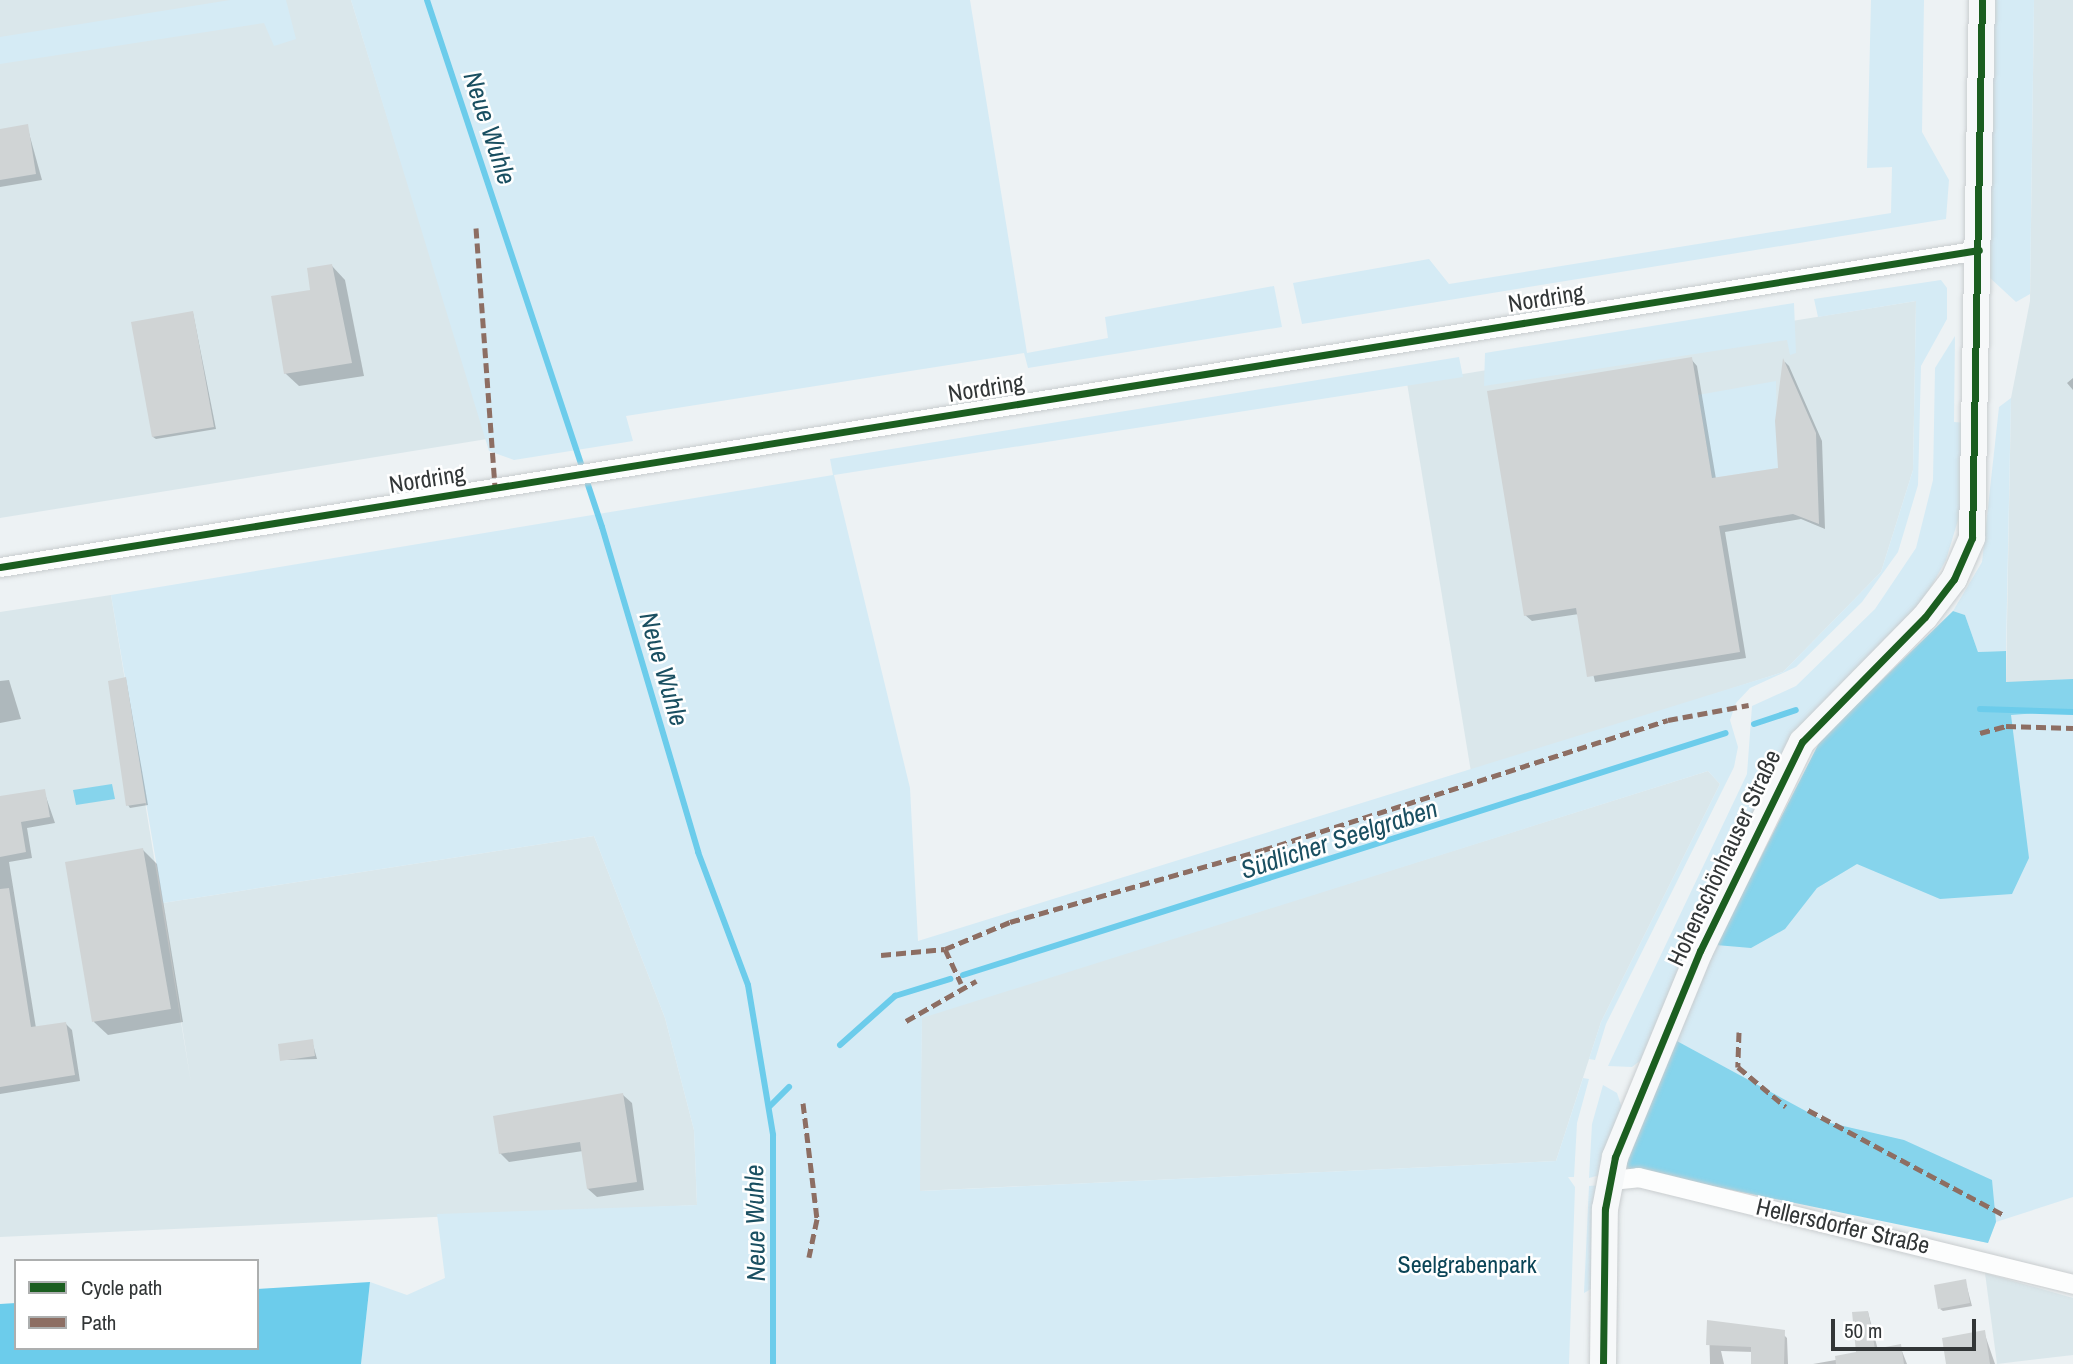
<!DOCTYPE html>
<meta charset="utf-8">
<style>
body{margin:0}
#map{position:relative;width:2073px;height:1364px;overflow:hidden;background:#edf2f4;font-family:"Archivo Narrow",sans-serif}
div>[style]{position:absolute}
.built>*{inset:0;background:#dae7eb}
.green>*{inset:0;background:#d5ebf5}
.forest>*{inset:0;background:#86d4ec}
.water>*{inset:0;background:#6ccceb}
.shadow>*{inset:0;background:#0003}
.stream>*{height:6px;margin:-3px;padding:0 3px;transform-origin:3px;border-radius:3px;background:#6ccceb}
.building>*{inset:0;background:#d0d4d5}
.roads{filter:drop-shadow(0 0 2px #c9cdcf) drop-shadow(0 0 2px #c9cdcf)}
.street>*{height:19px;margin:-9.5px;padding:0 9.5px;transform-origin:9.5px;border-radius:9.5px;background:#fcfdfd}
.secondary>*{height:26px;margin:-13px;padding:0 13px;transform-origin:13px;border-radius:13px;background:#f6f8f9}
.quiet>*{height:5px;margin-top:-2.5px;transform-origin:0;background:repeating-linear-gradient(90deg,#8d6e63 0 10px,transparent 0 15px)}
.cycleway>*{height:7px;margin:-3.5px;padding:0 3.5px;transform-origin:3.5px;border-radius:3.5px;background:#1b5e20}
span{translate:-50% -50%;white-space:nowrap;text-align:center;line-height:1.15;-webkit-text-stroke:5px #fff;paint-order:stroke}
.street-label{font-size:24px;color:#323637}
.park-label{font-size:24px;color:#0a4456}
.water-label{font-size:26px;color:#1a4f61;font-style:italic}
.legend{position:absolute;left:14px;top:1259px;width:245px;height:91px;box-sizing:border-box;background:#fff;border:2px solid #adafaf;margin:0;padding:9px 12px;list-style:none;font-size:21px;color:#323637}
.legend li{display:flex;align-items:center;gap:14px;height:35px}
.legend b{width:35px;border:2px solid #adafaf}
.scale{position:absolute;left:1831px;top:1319px;width:145px;height:32px;box-sizing:border-box;border:4px solid #323637;border-top:0;padding-left:9px;font-size:21px;line-height:24px;white-space:nowrap;color:#323637;-webkit-text-stroke:5px #fff;paint-order:stroke}
</style>
<div id="map">
<div class="built">
<div style="clip-path:polygon(0 0,351px 0,487px 439px,0 518px)"></div>
<div style="clip-path:polygon(2034px 0,2073px 0,2073px 679px,2006px 683px,2011px 398px,2030px 301px)"></div>
<div style="clip-path:polygon(1916px 301px,1913px 470px,1881px 572px,1783px 672px,1471px 772px,1407px 383px)"></div>
<div style="clip-path:polygon(111px 595px,191px 1083px,163px 903px,594px 836px,665px 1018px,694px 1130px,697px 1205px,0 1237px,0 612px)"></div>
<div style="clip-path:polygon(1708px 771px,1720px 784px,1601px 1022px,1556px 1161px,919px 1191px,922px 1017px)"></div>
<div style="clip-path:polygon(1985px 1273px,2073px 1298px,2073px 1355px,1997px 1364px)"></div>
</div>
<div class="green">
<div style="clip-path:polygon(230px 0,286px 0,296px 39px,274px 46px,264px 23px,0 64px,0 37px)"></div>
<div style="clip-path:polygon(351px 0,970px 0,1027px 353px,1108px 338px,1105px 317px,1274px 286px,1282px 327px,1028px 368px,1024px 353px,626px 416px,633px 441px,514px 460px,489px 451px)"></div>
<div style="clip-path:polygon(1871px 0,1924px 0,1922px 132px,1949px 180px,1946px 219px,1302px 324px,1293px 283px,1429px 259px,1449px 284px,1891px 213px,1892px 167px,1867px 168px)"></div>
<div style="clip-path:polygon(1992px 0,2034px 0,2030px 294px,2016px 302px,1989px 277px)"></div>
<div style="clip-path:polygon(1941px 280px,1947px 288px,1947px 319px,1921px 366px,1918px 485px,1898px 552px,1862px 602px,1796px 667px,1750px 688px,1736px 703px,1730px 720px,1738px 747px,1734px 767px,1606px 1024px,1595px 1060px,1589px 1059px,1601px 1022px,1720px 784px,1708px 771px,922px 1018px,920px 1191px,1556px 1161px,1583px 1078px,1589px 1079px,1577px 1123px,1574px 1177px,1568px 1177px,1575px 1187px,1569px 1364px,361px 1364px,370px 1282px,407px 1295px,445px 1278px,437px 1214px,697px 1205px,694px 1130px,665px 1018px,594px 836px,163px 903px,111px 595px,833px 475px,830px 459px,1459px 357px,1463px 377px,834px 475px,910px 788px,918px 941px,1783px 672px,1881px 572px,1913px 470px,1916px 301px,1818px 317px,1814px 299px)"></div>
<div style="clip-path:polygon(1794px 303px,1796px 353px,1790px 355px,1787px 340px,1484px 386px,1485px 353px)"></div>
<div style="clip-path:polygon(1955px 336px,1954px 422px,1967px 423px,1962px 507px,1946px 560px,1924px 599px,1819px 708px,1645px 1057px,1632px 1067px,1608px 1066px,1747px 774px,1752px 706px,1796px 686px,1875px 609px,1916px 548px,1933px 480px,1935px 368px)"></div>
<div style="clip-path:polygon(1776px 381px,1778px 468px,1712px 478px,1698px 395px)"></div>
<div style="clip-path:polygon(2011px 398px,2006px 651px,1978px 652px,1965px 615px,1953px 611px,1982px 562px,1999px 407px)"></div>
<div style="clip-path:polygon(2073px 679px,2073px 1197px,1996px 1222px,1988px 1243px,1706px 1181px,1638px 1173px,1629px 1154px,1716px 945px,2006px 683px)"></div>
<div style="clip-path:polygon(1603px 1085px,1617px 1093px,1622px 1108px,1604px 1174px,1589px 1178px,1592px 1124px)"></div>
<div style="clip-path:polygon(1602px 1185px,1593px 1288px,1584px 1293px,1589px 1186px)"></div>
</div>
<div class="forest">
<div style="clip-path:polygon(1953px 611px,1965px 615px,1978px 652px,2006px 651px,2006px 682px,2073px 679px,2073px 710px,2011px 715px,2029px 858px,2012px 894px,1940px 899px,1857px 864px,1817px 888px,1785px 929px,1751px 948px,1716px 945px,1821px 739px)"></div>
<div style="clip-path:polygon(112px 784px,115px 799px,76px 805px,73px 790px)"></div>
<div style="clip-path:polygon(1675px 1040px,1826px 1122px,1904px 1140px,1992px 1180px,1996px 1222px,1988px 1243px,1625px 1168px)"></div>
</div>
<div class="water">
<div style="clip-path:polygon(370px 1282px,361px 1364px,0 1364px,0 1304px,16px 1303px,16px 1348px,257px 1348px,257px 1289px)"></div>
</div>
<div class="shadow">
<div style="clip-path:polygon(27px 126px,42px 180px,0 187px,0 130px)"></div>
<div style="clip-path:polygon(332px 266px,345px 280px,364px 376px,299px 386px,285px 373px,312px 291px)"></div>
<div style="clip-path:polygon(193px 313px,216px 429px,156px 439px,153px 437px)"></div>
<div style="clip-path:polygon(1691px 359px,1697px 366px,1716px 479px,1780px 470px,1785px 362px,1789px 366px,1822px 441px,1825px 529px,1801px 519px,1725px 532px,1746px 658px,1595px 682px,1579px 614px,1532px 621px,1525px 615px)"></div>
<div style="clip-path:polygon(2073px 378px,2073px 390px,2067px 383px)"></div>
<div style="clip-path:polygon(126px 679px,148px 805px,130px 808px,128px 805px)"></div>
<div style="clip-path:polygon(9px 680px,21px 719px,0 723px,0 681px)"></div>
<div style="clip-path:polygon(44px 791px,55px 823px,27px 828px,32px 858px,9px 862px,36px 1028px,65px 1023px,72px 1030px,80px 1081px,0 1094px,0 798px)"></div>
<div style="clip-path:polygon(143px 850px,157px 864px,183px 1022px,108px 1035px,94px 1022px)"></div>
<div style="clip-path:polygon(312px 1041px,317px 1059px,282px 1060px)"></div>
<div style="clip-path:polygon(623px 1095px,632px 1103px,644px 1190px,597px 1197px,588px 1189px,583px 1151px,509px 1162px,500px 1153px)"></div>
<div style="clip-path:polygon(1965px 1280px,1972px 1306px,1943px 1311px,1940px 1309px)"></div>
<div style="clip-path:polygon(1868px 1312px,1878px 1350px,1900px 1346px,1907px 1364px,1813px 1364px,1858px 1356px)"></div>
<div style="clip-path:polygon(1709px 1322px,1781px 1332px,1787px 1338px,1788px 1364px,1753px 1364px,1753px 1352px,1721px 1351px,1724px 1364px,1710px 1364px)"></div>
<div style="clip-path:polygon(1984px 1332px,1995px 1364px,1948px 1364px)"></div>
</div>
<div class="stream">
<div style="left:427px;top:0;width:555px;rotate:71.63deg"></div>
<div style="left:602px;top:527px;width:339px;rotate:73.5deg"></div>
<div style="left:698px;top:852px;width:142px;rotate:69.4deg"></div>
<div style="left:748px;top:985px;width:152px;rotate:80.5deg"></div>
<div style="left:773px;top:1135px;width:229px;rotate:90deg"></div>
<div style="left:1980px;top:709px;width:93px;rotate:1.8deg"></div>
<div style="left:1754px;top:724px;width:44px;rotate:-18.4deg"></div>
<div style="left:963px;top:975px;width:800px;rotate:-17.6deg"></div>
<div style="left:840px;top:1045px;width:74px;rotate:-41.7deg"></div>
<div style="left:895px;top:996px;width:58px;rotate:-17.2deg"></div>
<div style="left:770px;top:1106px;width:27px;rotate:-45deg"></div>
</div>
<div class="building">
<div style="clip-path:polygon(28px 124px,36px 174px,0 180px,0 129px)"></div>
<div style="clip-path:polygon(332px 264px,352px 363px,284px 374px,271px 296px,310px 290px,307px 268px)"></div>
<div style="clip-path:polygon(193px 311px,214px 427px,152px 437px,131px 322px)"></div>
<div style="clip-path:polygon(1692px 357px,1712px 478px,1778px 468px,1775px 421px,1783px 358px,1816px 433px,1819px 524px,1793px 514px,1719px 526px,1740px 652px,1587px 677px,1576px 608px,1524px 616px,1487px 391px)"></div>
<div style="clip-path:polygon(126px 677px,146px 803px,126px 806px,108px 681px)"></div>
<div style="clip-path:polygon(45px 789px,50px 817px,21px 822px,26px 852px,0 857px,0 796px)"></div>
<div style="clip-path:polygon(143px 848px,171px 1009px,92px 1022px,65px 862px)"></div>
<div style="clip-path:polygon(9px 888px,31px 1027px,66px 1022px,75px 1075px,0 1087px,0 889px)"></div>
<div style="clip-path:polygon(313px 1039px,315px 1056px,280px 1061px,278px 1044px)"></div>
<div style="clip-path:polygon(623px 1093px,637px 1182px,587px 1189px,580px 1142px,499px 1154px,493px 1116px)"></div>
<div style="clip-path:polygon(1966px 1279px,1970px 1303px,1938px 1309px,1934px 1285px)"></div>
<div style="clip-path:polygon(1868px 1311px,1875px 1349px,1901px 1344px,1904px 1364px,1836px 1364px,1835px 1356px,1856px 1352px,1852px 1312px)"></div>
<div style="clip-path:polygon(1707px 1320px,1785px 1330px,1784px 1364px,1751px 1364px,1751px 1347px,1706px 1345px)"></div>
<div style="clip-path:polygon(1985px 1330px,1990px 1364px,1946px 1364px,1942px 1338px)"></div>
</div>
<div class="roads">
<div class="street">
<div style="left:0;top:567px;width:2004px;rotate:-9.1deg"></div>
<div style="left:1611px;top:1180px;width:27px;rotate:-6deg"></div>
<div style="left:1638px;top:1177px;width:448px;rotate:13.8deg"></div>
</div>
<div class="secondary">
<div style="left:1603px;top:1364px;width:155px;rotate:-89.3deg"></div>
<div style="left:1605px;top:1209px;width:53px;rotate:-79.1deg"></div>
<div style="left:1615px;top:1157px;width:223px;rotate:-67.6deg"></div>
<div style="left:1700px;top:951px;width:233px;rotate:-64deg"></div>
<div style="left:1802px;top:742px;width:175px;rotate:-45.5deg"></div>
<div style="left:1925px;top:617px;width:48px;rotate:-52.7deg"></div>
<div style="left:1954px;top:579px;width:45px;rotate:-66.3deg"></div>
<div style="left:1972px;top:538px;width:538px;rotate:-88.94deg"></div>
</div>
</div>
<div class="quiet">
<div style="left:476px;top:228px;width:261px;rotate:85.8deg"></div>
<div style="left:1980px;top:733px;width:27px;rotate:-15deg"></div>
<div style="left:2006px;top:726px;width:67px;rotate:1.7deg"></div>
<div style="left:945px;top:949px;width:38px;rotate:65deg"></div>
<div style="left:881px;top:955px;width:64px;rotate:-5.4deg"></div>
<div style="left:945px;top:949px;width:70px;rotate:-22.6deg"></div>
<div style="left:1010px;top:922px;width:263px;rotate:-15.9deg"></div>
<div style="left:1263px;top:850px;width:425px;rotate:-17.8deg"></div>
<div style="left:1668px;top:720px;width:82px;rotate:-10.5deg"></div>
<div style="left:906px;top:1021px;width:81px;rotate:-29.7deg"></div>
<div style="left:1739px;top:1032px;width:35px;rotate:92deg"></div>
<div style="left:1738px;top:1067px;width:62px;rotate:39.8deg"></div>
<div style="left:803px;top:1103px;width:117px;rotate:83.1deg"></div>
<div style="left:817px;top:1219px;width:39px;rotate:102deg"></div>
<div style="left:1808px;top:1110px;width:222px;rotate:28.2deg"></div>
</div>
<div class="cycleway">
<div style="left:0;top:567px;width:2004px;rotate:-9.1deg"></div>
<div style="left:1603px;top:1364px;width:155px;rotate:-89.3deg"></div>
<div style="left:1605px;top:1209px;width:53px;rotate:-79.1deg"></div>
<div style="left:1615px;top:1157px;width:223px;rotate:-67.6deg"></div>
<div style="left:1700px;top:951px;width:233px;rotate:-64deg"></div>
<div style="left:1802px;top:742px;width:175px;rotate:-45.5deg"></div>
<div style="left:1925px;top:617px;width:48px;rotate:-52.7deg"></div>
<div style="left:1954px;top:579px;width:45px;rotate:-66.3deg"></div>
<div style="left:1972px;top:538px;width:538px;rotate:-88.94deg"></div>
</div>
<div class="street-label">
<span style="left:1546px;top:298px;rotate:-9deg">Nordring</span>
<span style="left:986px;top:388px;rotate:-9deg">Nordring</span>
<span style="left:427px;top:479px;rotate:-9deg">Nordring</span>
<span style="left:1724px;top:858px;rotate:-65deg">Hohenschönhauser Straße</span>
<span style="left:1843px;top:1226px;rotate:13deg">Hellersdorfer Straße</span>
</div>
<div class="park-label">
<span style="left:1467px;top:1265px">Seelgrabenpark</span>
</div>
<div class="water-label">
<span style="left:490px;top:128px;rotate:72deg">Neue Wuhle</span>
<span style="left:664px;top:669px;rotate:74deg">Neue Wuhle</span>
<span style="left:1339px;top:839px;rotate:-18deg">Südlicher Seelgraben</span>
<span style="left:755px;top:1223px;rotate:-91deg">Neue Wuhle</span>
</div>
<ul class="legend">
<li><b style="height:9px;background:#1b5e20"></b>Cycle path</li>
<li><b style="height:9px;background:#8d6e63"></b>Path</li>
</ul>
<div class="scale">50 m</div>
</div>
